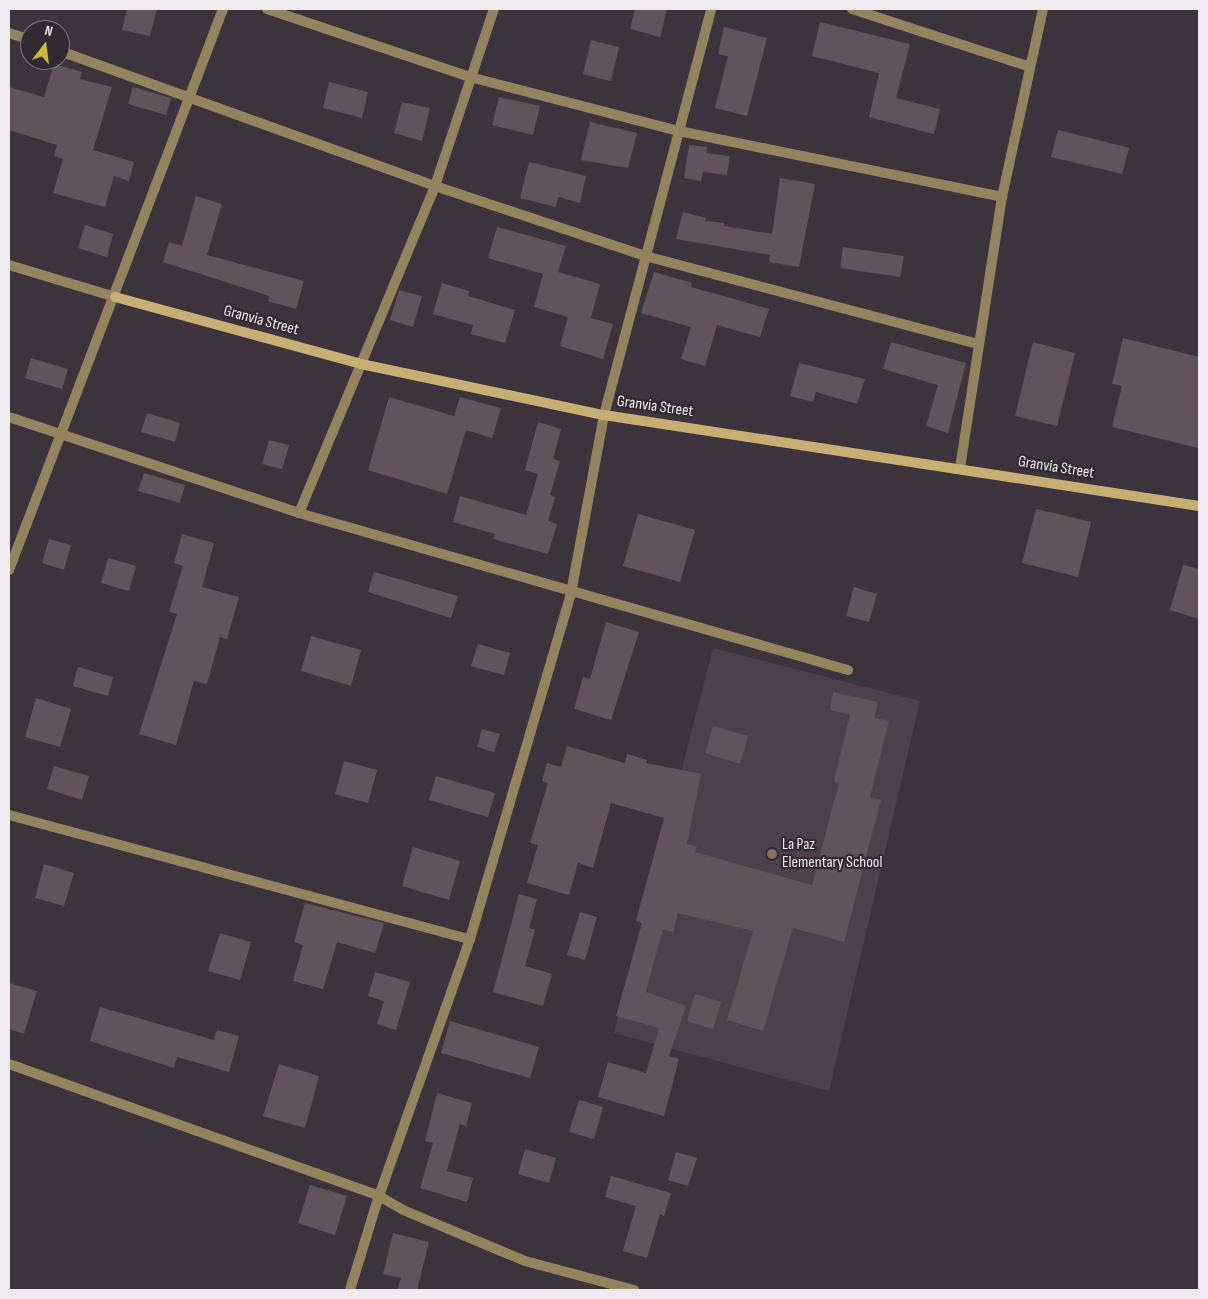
<!DOCTYPE html>
<style>
body{margin:0}
#map{position:relative;width:1208px;height:1299px;overflow:hidden;background:#3c343d;font-family:"Sofia Sans Condensed",sans-serif}
div>[style]{position:absolute}
.built>*{inset:0;background:#4c404d}
.building>*{inset:0;background:#60545a}
.lane>*{height:10px;margin:-5px;padding:0 5px;transform-origin:5px;border-radius:5px;background:#93835f}
.street>*{height:10px;margin:-5px;padding:0 5px;transform-origin:5px;border-radius:5px;background:#93835f}
.secondary>*{height:10px;margin:-5px;padding:0 5px;transform-origin:5px;border-radius:5px;background:#c7ae73}
.dots>*{width:14px;height:14px;translate:-50% -50%;box-sizing:border-box;border:2px solid #322a33;border-radius:50%}
span{translate:-50% -50%;white-space:nowrap;text-align:center;line-height:1.15;-webkit-text-stroke:4.5px #322a33;paint-order:stroke}
.street-label{font-size:16px;color:#efeaef}
.poi-label{font-size:16px;color:#efeaef}
.left{translate:0 -50%;text-align:left}
.frame{position:absolute;inset:0;border:10px solid #efeaef;pointer-events:none}
.north{position:absolute;left:20px;top:20px;width:50px;height:50px;box-sizing:border-box;background:#322a33;border:1px solid #7e777e;border-radius:50%;rotate:15deg;font-size:14px;font-weight:700;line-height:20px;text-align:center;color:#efeaef}
.north::after{content:'';display:block;margin:auto;width:18px;height:22px;background:#caba3a;clip-path:polygon(50% 0,100% 100%,50% 72%,0 100%)}
</style>
<div id="map">
<div class="built">
<div style="clip-path:polygon(713px 648px,920px 701px,829px 1091px,614px 1033px)"></div>
</div>
<div class="building">
<div style="clip-path:polygon(127px 9px,157px 9px,150px 36px,122px 30px)"></div>
<div style="clip-path:polygon(635px 9px,667px 9px,660px 37px,630px 29px)"></div>
<div style="clip-path:polygon(820px 22px,910px 44px,896px 98px,940px 109px,934px 134px,869px 117px,879px 73px,812px 56px)"></div>
<div style="clip-path:polygon(724px 27px,767px 38px,747px 116px,715px 108px,728px 56px,718px 54px)"></div>
<div style="clip-path:polygon(591px 40px,619px 47px,611px 81px,583px 74px)"></div>
<div style="clip-path:polygon(54px 64px,82px 72px,80px 79px,112px 87px,93px 150px,134px 162px,129px 181px,114px 176px,105px 207px,53px 193px,63px 159px,54px 156px,57px 145px,9px 130px,9px 87px,44px 97px)"></div>
<div style="clip-path:polygon(329px 82px,368px 92px,362px 118px,323px 108px)"></div>
<div style="clip-path:polygon(133px 87px,171px 98px,166px 115px,128px 104px)"></div>
<div style="clip-path:polygon(499px 97px,540px 106px,533px 135px,492px 125px)"></div>
<div style="clip-path:polygon(402px 102px,430px 108px,422px 141px,394px 133px)"></div>
<div style="clip-path:polygon(590px 122px,637px 133px,628px 168px,581px 160px)"></div>
<div style="clip-path:polygon(1058px 130px,1129px 148px,1122px 174px,1051px 157px)"></div>
<div style="clip-path:polygon(689px 145px,707px 147px,706px 153px,730px 156px,727px 175px,703px 172px,701px 181px,684px 178px)"></div>
<div style="clip-path:polygon(529px 162px,586px 176px,580px 203px,558px 197px,556px 207px,520px 198px)"></div>
<div style="clip-path:polygon(780px 178px,815px 184px,799px 267px,769px 262px,770px 255px,676px 239px,683px 212px,706px 218px,705px 221px,724px 223px,724px 226px,772px 234px)"></div>
<div style="clip-path:polygon(196px 196px,222px 204px,207px 255px,304px 281px,296px 309px,268px 301px,269px 296px,163px 262px,169px 242px,182px 246px)"></div>
<div style="clip-path:polygon(85px 225px,113px 234px,107px 257px,78px 248px)"></div>
<div style="clip-path:polygon(497px 227px,566px 246px,558px 272px,600px 284px,591px 318px,613px 324px,603px 359px,560px 346px,568px 317px,534px 307px,543px 274px,488px 258px)"></div>
<div style="clip-path:polygon(843px 247px,904px 256px,900px 277px,840px 268px)"></div>
<div style="clip-path:polygon(654px 272px,692px 283px,691px 287px,769px 309px,760px 337px,717px 325px,705px 366px,681px 359px,691px 327px,641px 313px)"></div>
<div style="clip-path:polygon(442px 283px,469px 291px,468px 296px,515px 310px,505px 343px,471px 334px,473px 325px,433px 314px)"></div>
<div style="clip-path:polygon(399px 290px,422px 296px,413px 327px,390px 320px)"></div>
<div style="clip-path:polygon(1123px 338px,1199px 357px,1199px 448px,1112px 427px,1122px 386px,1112px 384px)"></div>
<div style="clip-path:polygon(891px 342px,966px 363px,948px 433px,926px 426px,938px 385px,883px 369px)"></div>
<div style="clip-path:polygon(1033px 342px,1075px 353px,1057px 426px,1015px 416px)"></div>
<div style="clip-path:polygon(31px 358px,68px 369px,62px 389px,25px 378px)"></div>
<div style="clip-path:polygon(799px 363px,865px 379px,857px 404px,816px 392px,813px 402px,790px 396px)"></div>
<div style="clip-path:polygon(389px 397px,454px 416px,460px 397px,501px 408px,492px 438px,466px 430px,447px 494px,368px 470px)"></div>
<div style="clip-path:polygon(147px 413px,180px 423px,175px 442px,141px 432px)"></div>
<div style="clip-path:polygon(538px 422px,561px 429px,553px 459px,560px 461px,550px 495px,555px 497px,548px 521px,557px 524px,548px 554px,493px 539px,495px 534px,453px 522px,460px 496px,526px 515px,538px 474px,525px 470px)"></div>
<div style="clip-path:polygon(269px 440px,289px 445px,282px 469px,262px 464px)"></div>
<div style="clip-path:polygon(144px 473px,185px 485px,180px 503px,138px 491px)"></div>
<div style="clip-path:polygon(1036px 509px,1091px 522px,1078px 577px,1022px 563px)"></div>
<div style="clip-path:polygon(638px 514px,695px 530px,680px 582px,623px 566px)"></div>
<div style="clip-path:polygon(182px 534px,214px 543px,202px 587px,239px 597px,227px 639px,220px 637px,207px 684px,194px 681px,176px 745px,139px 734px,177px 614px,169px 612px,183px 566px,174px 563px)"></div>
<div style="clip-path:polygon(49px 539px,71px 545px,64px 570px,42px 563px)"></div>
<div style="clip-path:polygon(108px 558px,136px 566px,129px 591px,101px 583px)"></div>
<div style="clip-path:polygon(1183px 565px,1199px 569px,1199px 619px,1170px 610px)"></div>
<div style="clip-path:polygon(374px 572px,458px 596px,451px 618px,368px 592px)"></div>
<div style="clip-path:polygon(854px 587px,877px 594px,869px 622px,846px 616px)"></div>
<div style="clip-path:polygon(606px 622px,639px 632px,611px 720px,574px 709px,583px 677px,590px 679px)"></div>
<div style="clip-path:polygon(311px 636px,361px 650px,351px 686px,301px 671px)"></div>
<div style="clip-path:polygon(478px 644px,510px 653px,504px 675px,471px 666px)"></div>
<div style="clip-path:polygon(78px 667px,113px 677px,108px 696px,73px 686px)"></div>
<div style="clip-path:polygon(833px 692px,878px 702px,874px 718px,889px 721px,870px 797px,881px 800px,844px 942px,793px 928px,763px 1031px,727px 1020px,753px 931px,678px 913px,673px 932px,663px 929px,646px 992px,686px 1006px,669px 1056px,679px 1059px,664px 1116px,598px 1097px,608px 1062px,646px 1073px,659px 1028px,616px 1016px,642px 923px,636px 921px,664px 818px,611px 803px,593px 868px,578px 863px,569px 895px,527px 883px,538px 845px,530px 843px,548px 783px,542px 781px,547px 763px,561px 767px,567px 746px,625px 763px,627px 754px,647px 760px,646px 763px,701px 774px,687px 844px,697px 847px,695px 852px,812px 885px,839px 783px,834px 781px,850px 715px,830px 710px)"></div>
<div style="clip-path:polygon(36px 698px,71px 709px,60px 747px,25px 737px)"></div>
<div style="clip-path:polygon(713px 726px,748px 736px,740px 764px,705px 753px)"></div>
<div style="clip-path:polygon(482px 729px,500px 734px,494px 752px,477px 747px)"></div>
<div style="clip-path:polygon(344px 761px,377px 770px,368px 803px,335px 794px)"></div>
<div style="clip-path:polygon(54px 766px,89px 776px,82px 800px,47px 789px)"></div>
<div style="clip-path:polygon(436px 776px,495px 793px,488px 817px,429px 800px)"></div>
<div style="clip-path:polygon(413px 847px,460px 861px,449px 900px,402px 886px)"></div>
<div style="clip-path:polygon(44px 864px,74px 873px,64px 906px,35px 898px)"></div>
<div style="clip-path:polygon(519px 894px,537px 899px,529px 928px,535px 930px,525px 966px,552px 974px,543px 1006px,493px 992px)"></div>
<div style="clip-path:polygon(305px 903px,384px 923px,375px 953px,337px 942px,323px 989px,293px 981px,303px 945px,294px 942px)"></div>
<div style="clip-path:polygon(580px 912px,597px 917px,585px 960px,567px 955px)"></div>
<div style="clip-path:polygon(220px 933px,251px 942px,240px 980px,208px 971px)"></div>
<div style="clip-path:polygon(375px 972px,410px 982px,396px 1030px,377px 1024px,384px 1001px,368px 996px)"></div>
<div style="clip-path:polygon(9px 983px,37px 991px,24px 1034px,9px 1029px)"></div>
<div style="clip-path:polygon(695px 994px,721px 1002px,713px 1029px,687px 1021px)"></div>
<div style="clip-path:polygon(100px 1007px,214px 1040px,217px 1030px,239px 1036px,229px 1072px,177px 1057px,174px 1068px,90px 1041px)"></div>
<div style="clip-path:polygon(450px 1021px,539px 1047px,530px 1078px,441px 1053px)"></div>
<div style="clip-path:polygon(279px 1064px,319px 1076px,305px 1128px,263px 1116px)"></div>
<div style="clip-path:polygon(437px 1093px,472px 1103px,466px 1126px,460px 1124px,447px 1171px,473px 1178px,467px 1202px,420px 1188px,433px 1143px,425px 1141px)"></div>
<div style="clip-path:polygon(579px 1100px,603px 1107px,594px 1139px,569px 1132px)"></div>
<div style="clip-path:polygon(525px 1149px,556px 1158px,549px 1183px,518px 1174px)"></div>
<div style="clip-path:polygon(676px 1152px,697px 1158px,688px 1186px,668px 1180px)"></div>
<div style="clip-path:polygon(611px 1176px,671px 1193px,664px 1216px,660px 1214px,647px 1258px,623px 1251px,636px 1206px,605px 1197px)"></div>
<div style="clip-path:polygon(310px 1185px,347px 1196px,335px 1235px,298px 1223px)"></div>
<div style="clip-path:polygon(393px 1233px,429px 1242px,417px 1290px,397px 1290px,401px 1278px,383px 1274px)"></div>
</div>
<div class="lane">
<div style="left:9px;top:265px;width:111px;rotate:16.8deg"></div>
</div>
<div class="street">
<div style="left:267px;top:9px;width:214px;rotate:18.5deg"></div>
<div style="left:470px;top:77px;width:216px;rotate:14.5deg"></div>
<div style="left:679px;top:131px;width:330px;rotate:11.5deg"></div>
<div style="left:852px;top:9px;width:187px;rotate:18deg"></div>
<div style="left:9px;top:33px;width:22px;rotate:18deg"></div>
<div style="left:60px;top:51px;width:399px;rotate:19.8deg"></div>
<div style="left:435px;top:186px;width:221px;rotate:18.4deg"></div>
<div style="left:645px;top:256px;width:343px;rotate:14.8deg"></div>
<div style="left:9px;top:417px;width:305px;rotate:18.3deg"></div>
<div style="left:299px;top:513px;width:571px;rotate:15.96deg"></div>
<div style="left:960px;top:468px;width:274px;rotate:-81.2deg"></div>
<div style="left:1002px;top:197px;width:192px;rotate:-77.7deg"></div>
<div style="left:299px;top:513px;width:354px;rotate:-67.4deg"></div>
<div style="left:435px;top:186px;width:187px;rotate:-71.6deg"></div>
<div style="left:9px;top:570px;width:600px;rotate:-69.12deg"></div>
<div style="left:9px;top:815px;width:477px;rotate:15.1deg"></div>
<div style="left:9px;top:1064px;width:393px;rotate:19.6deg"></div>
<div style="left:379px;top:1196px;width:28px;rotate:30deg"></div>
<div style="left:403px;top:1210px;width:132px;rotate:22.7deg"></div>
<div style="left:525px;top:1261px;width:113px;rotate:14.9deg"></div>
<div style="left:350px;top:1290px;width:98px;rotate:-72.9deg"></div>
<div style="left:379px;top:1196px;width:273px;rotate:-70.5deg"></div>
<div style="left:470px;top:939px;width:360px;rotate:-73.7deg"></div>
<div style="left:571px;top:593px;width:181px;rotate:-79.5deg"></div>
<div style="left:604px;top:415px;width:420px;rotate:-75.2deg"></div>
</div>
<div class="secondary">
<div style="left:115px;top:297px;width:255px;rotate:15.2deg"></div>
<div style="left:361px;top:364px;width:248px;rotate:11.9deg"></div>
<div style="left:604px;top:415px;width:602px;rotate:8.7deg"></div>
</div>
<div class="dots">
<div style="left:772px;top:854px;background:#8d6e63"></div>
</div>
<div class="street-label">
<span style="left:261px;top:321px;rotate:15deg">Granvia Street</span>
<span style="left:655px;top:407px;rotate:8deg">Granvia Street</span>
<span style="left:1056px;top:468px;rotate:9deg">Granvia Street</span>
</div>
<div class="poi-label">
<span class="left" style="left:782px;top:854px">La Paz<br>Elementary School</span>
</div>
<div class="frame"></div>
<div class="north">N</div>
</div>
